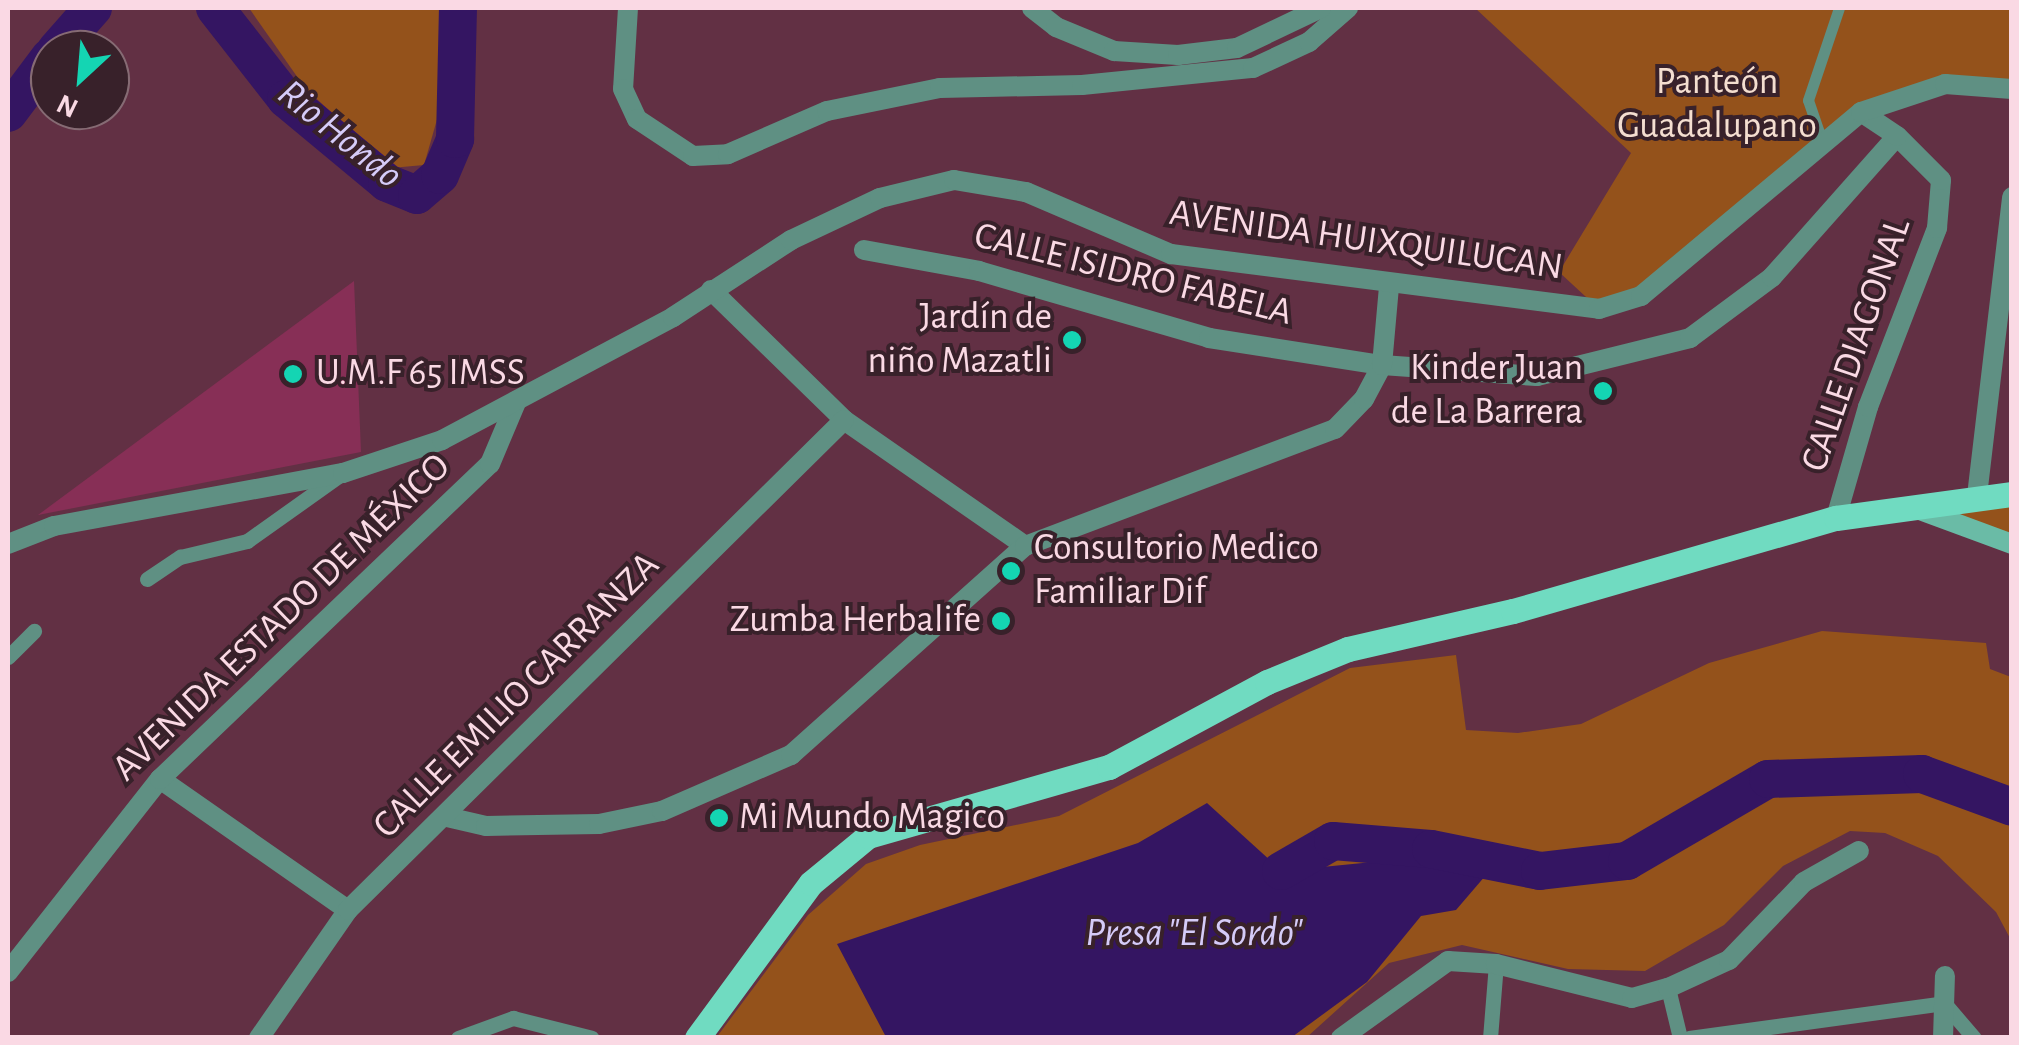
<!DOCTYPE html>
<meta charset="utf-8">
<style>
body{margin:0}
#map{position:relative;width:2019px;height:1045px;overflow:hidden;background:#623044;font-family:"Alegreya Sans",sans-serif}
div>[style]{position:absolute}
.green>*{inset:0;background:#94521b}
.water>*{inset:0;background:#341562}
.river>*{height:38px;margin:-19px;padding:0 19px;transform-origin:19px;border-radius:19px;background:#341562}
.building>*{inset:0;background:#872f56}
.service>*{height:11px;margin:-5.5px;padding:0 5.5px;transform-origin:5.5px;border-radius:5.5px;background:#5f9083}
.pedestrian>*{height:15px;margin:-7.5px;padding:0 7.5px;transform-origin:7.5px;border-radius:7.5px;background:#5f9083}
.minor>*{height:20px;margin:-10px;padding:0 10px;transform-origin:10px;border-radius:10px;background:#5f9083}
.tertiary>*{height:20px;margin:-10px;padding:0 10px;transform-origin:10px;border-radius:10px;background:#5f9083}
.secondary>*{height:20px;margin:-10px;padding:0 10px;transform-origin:10px;border-radius:10px;background:#6abba6}
.primary>*{height:25px;margin:-12.5px;padding:0 12.5px;transform-origin:12.5px;border-radius:12.5px;background:#70dbc1}
.dots>*{width:28px;height:28px;translate:-50% -50%;box-sizing:border-box;border:5px solid #38212a;border-radius:50%}
span{translate:-50% -50%;white-space:nowrap;text-align:center;line-height:1.15;-webkit-text-stroke:8px #38212a;paint-order:stroke}
.park-label{font-size:38px;color:#f4ded0}
.street-label{font-size:38px;color:#fad9e4}
.poi-label{font-size:38px;color:#fad9e4}
.right{translate:-100% -50%;text-align:right}
.left{translate:0 -50%;text-align:left}
.water-label{font-size:40px;color:#d5cbf8;font-style:italic}
.frame{position:absolute;inset:0;border:10px solid #fad9e4;pointer-events:none}
.north{position:absolute;left:30px;top:30px;width:100px;height:100px;box-sizing:border-box;background:#38212a;border:2px solid #866b74;border-radius:50%;rotate:206deg;font-size:28px;font-weight:700;line-height:40px;text-align:center;color:#fad9e4}
.north::after{content:'';display:block;margin:auto;width:35px;height:45px;background:#14d5b3;clip-path:polygon(50% 0,100% 100%,50% 72%,0 100%)}
</style>
<div id="map">
<div class="green">
<div style="clip-path:polygon(249px 8px,444px 8px,438px 116px,424px 165px,391px 168px,305px 88px)"></div>
<div style="clip-path:polygon(1475px 8px,2011px 8px,2011px 89px,1945px 84px,1861px 112px,1641px 296px,1599px 309px,1559px 272px,1631px 153px)"></div>
<div style="clip-path:polygon(2011px 504px,2011px 534px,1947px 512px)"></div>
<div style="clip-path:polygon(1822px 631px,1986px 643px,1990px 669px,2011px 677px,2011px 940px,1996px 912px,1938px 856px,1885px 833px,1850px 831px,1783px 866px,1724px 925px,1645px 971px,1568px 969px,1462px 945px,1389px 963px,1307px 1037px,716px 1038px,808px 915px,866px 864px,920px 845px,1059px 816px,1350px 668px,1456px 655px,1466px 730px,1518px 733px,1581px 724px,1709px 663px)"></div>
</div>
<div class="water">
<div style="clip-path:polygon(1207px 803px,1282px 871px,1393px 860px,1486px 875px,1456px 910px,1421px 916px,1367px 982px,1292px 1037px,886px 1037px,837px 944px,1138px 843px)"></div>
</div>
<div class="river">
<div style="left:215px;top:8px;width:115px;rotate:52deg"></div>
<div style="left:286px;top:99px;width:131px;rotate:39.7deg"></div>
<div style="left:387px;top:183px;width:32px;rotate:22deg"></div>
<div style="left:417px;top:195px;width:30px;rotate:-41deg"></div>
<div style="left:440px;top:175px;width:39px;rotate:-67deg"></div>
<div style="left:455px;top:139px;width:131px;rotate:-88.7deg"></div>
<div style="left:56px;top:50px;width:56px;rotate:-48.6deg"></div>
<div style="left:8px;top:113px;width:70px;rotate:-53.1deg"></div>
<div style="left:1281px;top:871px;width:60px;rotate:-30deg"></div>
<div style="left:1333px;top:841px;width:98px;rotate:4.7deg"></div>
<div style="left:1431px;top:849px;width:111px;rotate:11.4deg"></div>
<div style="left:1540px;top:871px;width:88px;rotate:-6.6deg"></div>
<div style="left:1627px;top:861px;width:163px;rotate:-30.2deg"></div>
<div style="left:1768px;top:779px;width:154px;rotate:-1.9deg"></div>
<div style="left:1922px;top:774px;width:96px;rotate:20.1deg"></div>
</div>
<div class="building">
<div style="clip-path:polygon(354px 281px,361px 452px,38px 515px)"></div>
</div>
<div class="service">
<div style="left:1823px;top:144px;width:46px;rotate:-108.8deg"></div>
<div style="left:1808px;top:100px;width:97px;rotate:-71.4deg"></div>
</div>
<div class="pedestrian">
<div style="left:147px;top:579px;width:40px;rotate:-34deg"></div>
<div style="left:180px;top:557px;width:69px;rotate:-13.4deg"></div>
<div style="left:247px;top:541px;width:114px;rotate:-35.4deg"></div>
<div style="left:8px;top:657px;width:37px;rotate:-45deg"></div>
<div style="left:1668px;top:988px;width:51px;rotate:76.5deg"></div>
<div style="left:458px;top:1038px;width:59px;rotate:-20deg"></div>
<div style="left:513px;top:1018px;width:81px;rotate:14.2deg"></div>
<div style="left:1490px;top:1038px;width:74px;rotate:-85.4deg"></div>
<div style="left:1689px;top:1038px;width:257px;rotate:-7.8deg"></div>
<div style="left:1944px;top:1003px;width:46px;rotate:49.4deg"></div>
</div>
<div class="minor">
<div style="left:628px;top:8px;width:81px;rotate:93.5deg"></div>
<div style="left:623px;top:89px;width:33px;rotate:65deg"></div>
<div style="left:637px;top:119px;width:67px;rotate:33.5deg"></div>
<div style="left:693px;top:156px;width:35px;rotate:-3deg"></div>
<div style="left:728px;top:154px;width:108px;rotate:-23.5deg"></div>
<div style="left:827px;top:111px;width:115px;rotate:-11.5deg"></div>
<div style="left:940px;top:88px;width:142px;rotate:-1.2deg"></div>
<div style="left:1082px;top:85px;width:172px;rotate:-5.7deg"></div>
<div style="left:1253px;top:68px;width:62px;rotate:-24.9deg"></div>
<div style="left:1309px;top:42px;width:52px;rotate:-41.1deg"></div>
<div style="left:1032px;top:8px;width:31px;rotate:38deg"></div>
<div style="left:1056px;top:27px;width:63px;rotate:22.5deg"></div>
<div style="left:1114px;top:51px;width:64px;rotate:3.6deg"></div>
<div style="left:1178px;top:55px;width:59px;rotate:-6.8deg"></div>
<div style="left:1237px;top:48px;width:93px;rotate:-25.5deg"></div>
<div style="left:864px;top:250px;width:117px;rotate:10.3deg"></div>
<div style="left:979px;top:271px;width:240px;rotate:16.2deg"></div>
<div style="left:1209px;top:338px;width:175px;rotate:8.9deg"></div>
<div style="left:1382px;top:365px;width:155px;rotate:4.1deg"></div>
<div style="left:1537px;top:376px;width:158px;rotate:-13.9deg"></div>
<div style="left:1690px;top:338px;width:102px;rotate:-36.6deg"></div>
<div style="left:1772px;top:277px;width:188px;rotate:-48.4deg"></div>
<div style="left:711px;top:290px;width:186px;rotate:44.3deg"></div>
<div style="left:844px;top:420px;width:221px;rotate:34.8deg"></div>
<div style="left:1977px;top:496px;width:301px;rotate:-83.3deg"></div>
<div style="left:1836px;top:518px;width:116px;rotate:-73.9deg"></div>
<div style="left:1868px;top:407px;width:192px;rotate:-68.9deg"></div>
<div style="left:1937px;top:228px;width:48px;rotate:-85.2deg"></div>
<div style="left:1941px;top:180px;width:62px;rotate:-135deg"></div>
<div style="left:1897px;top:136px;width:43px;rotate:-146.3deg"></div>
<div style="left:160px;top:779px;width:229px;rotate:34.9deg"></div>
<div style="left:447px;top:817px;width:40px;rotate:13deg"></div>
<div style="left:486px;top:826px;width:113px;rotate:-1deg"></div>
<div style="left:599px;top:824px;width:64px;rotate:-11.7deg"></div>
<div style="left:662px;top:811px;width:141px;rotate:-23.5deg"></div>
<div style="left:791px;top:755px;width:314px;rotate:-41.8deg"></div>
<div style="left:1025px;top:546px;width:331px;rotate:-20.7deg"></div>
<div style="left:1335px;top:429px;width:42px;rotate:-46deg"></div>
<div style="left:1364px;top:399px;width:38px;rotate:-62deg"></div>
<div style="left:1382px;top:365px;width:78px;rotate:-84.9deg"></div>
<div style="left:8px;top:972px;width:246px;rotate:-51.8deg"></div>
<div style="left:160px;top:779px;width:456px;rotate:-43.7deg"></div>
<div style="left:490px;top:464px;width:69px;rotate:-67.1deg"></div>
<div style="left:259px;top:1038px;width:156px;rotate:-55.2deg"></div>
<div style="left:348px;top:910px;width:697px;rotate:-44.65deg"></div>
<div style="left:1341px;top:1038px;width:132px;rotate:-35.7deg"></div>
<div style="left:1448px;top:961px;width:48px;rotate:3.6deg"></div>
<div style="left:1496px;top:964px;width:140px;rotate:14deg"></div>
<div style="left:1632px;top:998px;width:37px;rotate:-16deg"></div>
<div style="left:1668px;top:988px;width:67px;rotate:-24.7deg"></div>
<div style="left:1729px;top:960px;width:108px;rotate:-46.1deg"></div>
<div style="left:1804px;top:882px;width:63px;rotate:-29.4deg"></div>
<div style="left:1943px;top:1038px;width:62px;rotate:-88.2deg"></div>
</div>
<div class="tertiary">
<div style="left:8px;top:544px;width:49px;rotate:-21.4deg"></div>
<div style="left:54px;top:526px;width:294px;rotate:-10.4deg"></div>
<div style="left:343px;top:473px;width:104px;rotate:-18.4deg"></div>
<div style="left:442px;top:440px;width:262px;rotate:-28deg"></div>
<div style="left:673px;top:317px;width:141px;rotate:-33.1deg"></div>
<div style="left:791px;top:240px;width:98px;rotate:-25.3deg"></div>
<div style="left:880px;top:198px;width:76px;rotate:-13.7deg"></div>
<div style="left:954px;top:180px;width:73px;rotate:9.5deg"></div>
<div style="left:1026px;top:192px;width:158px;rotate:23.2deg"></div>
<div style="left:1171px;top:254px;width:432px;rotate:7.3deg"></div>
<div style="left:1599px;top:309px;width:44px;rotate:-17.2deg"></div>
<div style="left:1641px;top:296px;width:287px;rotate:-39.9deg"></div>
<div style="left:1861px;top:112px;width:89px;rotate:-18.4deg"></div>
<div style="left:1945px;top:84px;width:67px;rotate:4.3deg"></div>
</div>
<div class="secondary">
<div style="left:1912px;top:507px;width:107px;rotate:20.3deg"></div>
</div>
<div class="primary">
<div style="left:697px;top:1038px;width:192px;rotate:-53.7deg"></div>
<div style="left:811px;top:883px;width:74px;rotate:-39.5deg"></div>
<div style="left:868px;top:836px;width:251px;rotate:-16deg"></div>
<div style="left:1109px;top:767px;width:179px;rotate:-28.3deg"></div>
<div style="left:1267px;top:682px;width:87px;rotate:-22.2deg"></div>
<div style="left:1348px;top:649px;width:169px;rotate:-13deg"></div>
<div style="left:1513px;top:611px;width:336px;rotate:-16.1deg"></div>
<div style="left:1836px;top:518px;width:178px;rotate:-7.8deg"></div>
</div>
<div class="dots">
<div style="left:1072px;top:340px;background:#14d5b3"></div>
<div style="left:293px;top:374px;background:#14d5b3"></div>
<div style="left:1603px;top:391px;background:#14d5b3"></div>
<div style="left:1011px;top:571px;background:#14d5b3"></div>
<div style="left:1001px;top:621px;background:#14d5b3"></div>
<div style="left:719px;top:818px;background:#14d5b3"></div>
</div>
<div class="park-label">
<span style="left:1717px;top:105px">Panteón<br>Guadalupano</span>
</div>
<div class="street-label">
<span style="left:1366px;top:241px;rotate:8deg">AVENIDA HUIXQUILUCAN</span>
<span style="left:1133px;top:275px;rotate:14deg">CALLE ISIDRO FABELA</span>
<span style="left:1857px;top:345px;rotate:-71deg">CALLE DIAGONAL</span>
<span style="left:282px;top:618px;rotate:-44deg">AVENIDA ESTADO DE MÉXICO</span>
<span style="left:517px;top:696px;rotate:-45deg">CALLE EMILIO CARRANZA</span>
</div>
<div class="poi-label">
<span class="right" style="left:1052px;top:340px">Jardín de<br>niño Mazatli</span>
<span class="right" style="left:1583px;top:391px">Kinder Juan<br>de La Barrera</span>
<span class="left" style="left:316px;top:374px">U.M.F 65 IMSS</span>
<span class="left" style="left:1034px;top:571px">Consultorio Medico<br>Familiar Dif</span>
<span class="right" style="left:981px;top:621px">Zumba Herbalife</span>
<span class="left" style="left:739px;top:818px">Mi Mundo Magico</span>
</div>
<div class="water-label">
<span style="left:340px;top:134px;rotate:39deg">Rio Hondo</span>
<span style="left:1194px;top:933px">Presa "El Sordo"</span>
</div>
<div class="frame"></div>
<div class="north">N</div>
</div>
